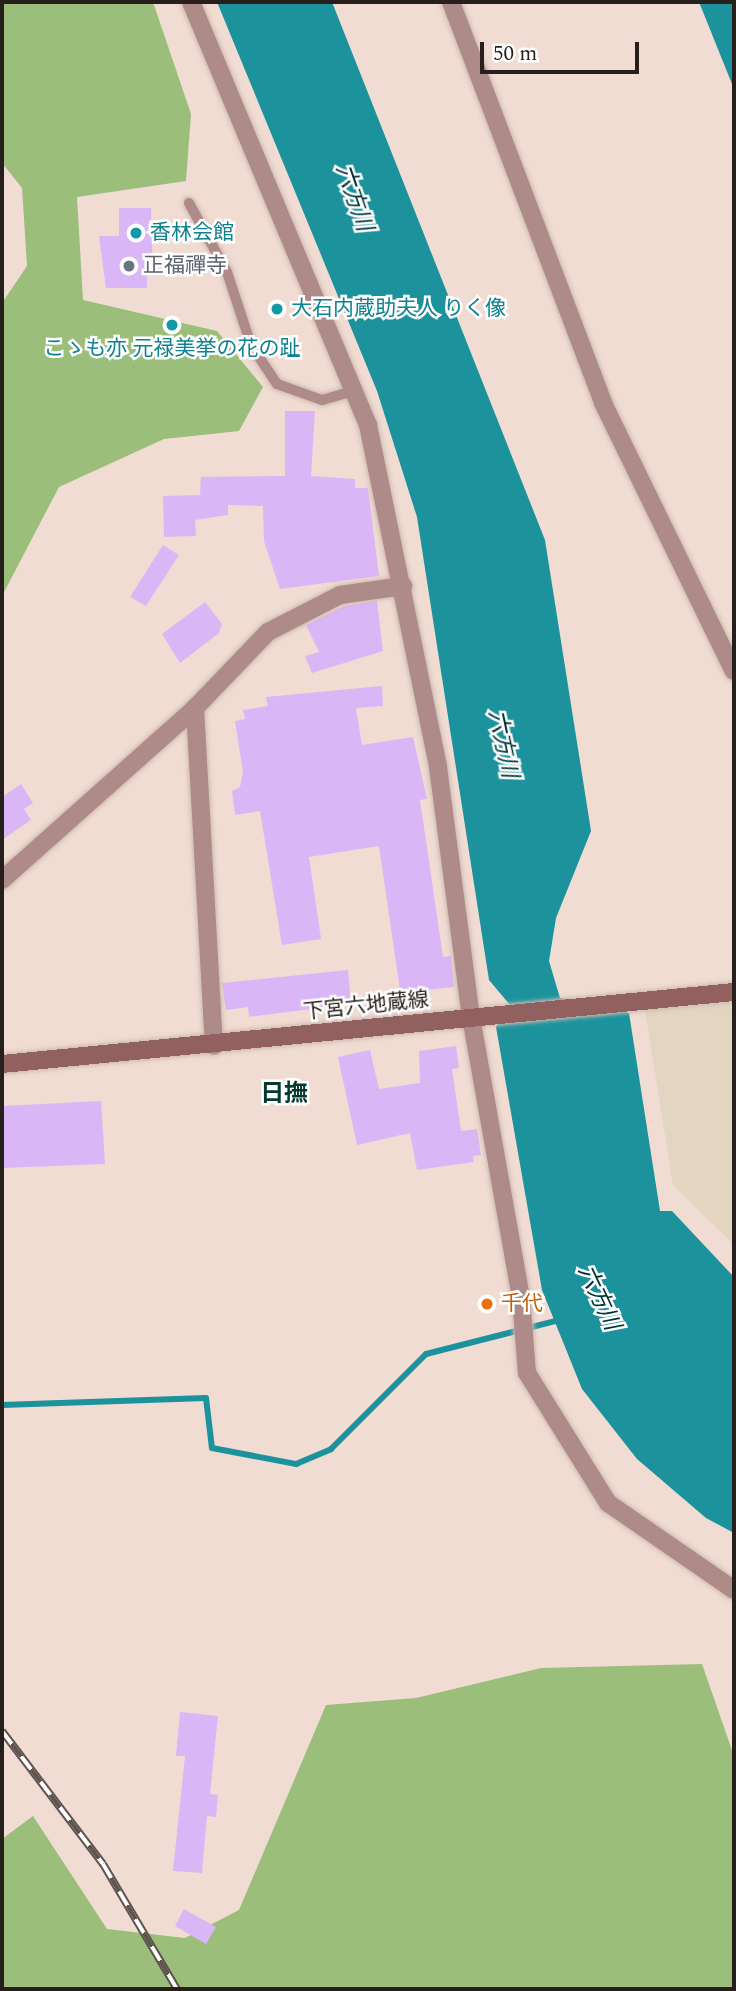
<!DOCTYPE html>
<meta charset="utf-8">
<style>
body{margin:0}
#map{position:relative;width:736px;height:1991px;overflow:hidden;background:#f0dcd2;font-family:Spectral,"Noto Sans JP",serif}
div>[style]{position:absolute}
.industrial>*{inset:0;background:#e2d5c1}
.forest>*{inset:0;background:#9cbe7b}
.water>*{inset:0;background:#1c939c}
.stream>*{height:6px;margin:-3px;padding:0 3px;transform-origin:3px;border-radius:3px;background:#1c939c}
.building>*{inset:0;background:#dbb6f7}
.roads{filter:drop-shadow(0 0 2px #ccbab1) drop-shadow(0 0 2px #ccbab1)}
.service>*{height:10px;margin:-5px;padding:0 5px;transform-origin:5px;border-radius:5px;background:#ae8a88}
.minor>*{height:18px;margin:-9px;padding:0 9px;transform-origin:9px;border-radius:9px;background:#ae8a88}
.secondary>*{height:18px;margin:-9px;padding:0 9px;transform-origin:9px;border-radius:9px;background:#92605f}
.rail>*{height:8px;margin-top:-4px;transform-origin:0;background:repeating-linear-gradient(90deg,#fff 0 16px,#5f544f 0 32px);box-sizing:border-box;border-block:2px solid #5f544f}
.dots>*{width:19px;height:19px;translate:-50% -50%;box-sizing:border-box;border:4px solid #fff;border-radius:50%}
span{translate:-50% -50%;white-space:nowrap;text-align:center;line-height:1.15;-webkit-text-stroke:5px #fff;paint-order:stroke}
.culture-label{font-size:21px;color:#0d838f}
.left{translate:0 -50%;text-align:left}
.worship-label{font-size:21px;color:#5b616d}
.street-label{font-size:21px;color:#261f1c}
.food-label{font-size:21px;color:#c56008}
.water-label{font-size:23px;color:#003236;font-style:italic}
.quarter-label{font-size:24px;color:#043a2c;font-weight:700}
.frame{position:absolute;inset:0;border:4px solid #261f1c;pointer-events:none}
.scale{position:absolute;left:480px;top:42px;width:159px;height:32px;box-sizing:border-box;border:4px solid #261f1c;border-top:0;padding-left:9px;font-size:21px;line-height:24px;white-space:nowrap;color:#261f1c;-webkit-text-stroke:5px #fff;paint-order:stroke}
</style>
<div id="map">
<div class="industrial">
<div style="clip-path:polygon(734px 1002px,734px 1245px,673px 1185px,645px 1010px)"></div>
</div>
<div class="forest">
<div style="clip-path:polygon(2px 2px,153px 2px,191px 114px,186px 181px,77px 197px,83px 300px,217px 331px,263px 387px,239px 431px,164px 439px,59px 487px,2px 596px,2px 303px,27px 266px,22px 188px,2px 163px)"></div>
<div style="clip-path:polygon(702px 1664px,734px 1756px,734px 1989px,2px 1989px,2px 1839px,33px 1816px,107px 1929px,185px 1938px,239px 1910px,326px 1705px,416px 1698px,541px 1668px)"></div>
</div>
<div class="water">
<div style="clip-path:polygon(217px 2px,332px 2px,545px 540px,591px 831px,556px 918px,549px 961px,560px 998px,629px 1013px,660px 1211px,672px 1211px,734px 1277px,734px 1533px,706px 1518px,637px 1459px,582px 1389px,542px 1290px,496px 1027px,510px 1005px,489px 980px,417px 517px,377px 391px)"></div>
<div style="clip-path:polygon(699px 2px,734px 2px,734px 89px)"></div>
</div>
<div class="stream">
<div style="left:2px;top:1405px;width:204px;rotate:-2deg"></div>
<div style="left:206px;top:1398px;width:50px;rotate:83.2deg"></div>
<div style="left:212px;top:1448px;width:86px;rotate:10.8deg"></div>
<div style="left:296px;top:1464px;width:38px;rotate:-23deg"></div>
<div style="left:331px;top:1449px;width:134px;rotate:-45deg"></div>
<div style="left:426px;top:1354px;width:141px;rotate:-14.3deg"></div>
</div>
<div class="building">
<div style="clip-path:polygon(119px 208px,151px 208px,153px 275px,147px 275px,147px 288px,106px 288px,99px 236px,119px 236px)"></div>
<div style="clip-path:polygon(285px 411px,315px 411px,311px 476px,355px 479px,355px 488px,368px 488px,379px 576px,280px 589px,264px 541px,263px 506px,228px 505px,228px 515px,195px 520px,196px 536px,164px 537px,163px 496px,200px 495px,201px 477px,285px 476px)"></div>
<div style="clip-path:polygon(163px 545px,179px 555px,146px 606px,130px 597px)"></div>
<div style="clip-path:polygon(377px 601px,383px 651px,312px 673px,305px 656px,319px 652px,306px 625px,344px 606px)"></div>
<div style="clip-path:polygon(205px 602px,222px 624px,219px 633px,180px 663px,162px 634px)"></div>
<div style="clip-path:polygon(382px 686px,383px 706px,356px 708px,362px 745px,413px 737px,427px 799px,420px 800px,443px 957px,451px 956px,454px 987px,426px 990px,427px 1001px,402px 1004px,379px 846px,309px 857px,321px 939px,282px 945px,260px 811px,235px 815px,232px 791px,240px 787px,243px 772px,235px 721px,245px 719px,243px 710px,268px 706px,266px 697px)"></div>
<div style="clip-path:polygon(21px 784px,33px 803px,24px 809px,31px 820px,2px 840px,2px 797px)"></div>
<div style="clip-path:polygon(348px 970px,351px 1004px,249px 1017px,248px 1007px,226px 1010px,222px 983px)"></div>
<div style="clip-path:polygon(456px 1046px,459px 1068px,452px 1069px,461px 1131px,477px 1129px,481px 1155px,473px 1156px,474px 1162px,417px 1170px,410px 1133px,357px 1145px,338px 1057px,370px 1050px,379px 1089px,420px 1083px,419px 1051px)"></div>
<div style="clip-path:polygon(101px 1101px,105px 1164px,2px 1168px,2px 1106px)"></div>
<div style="clip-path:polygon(180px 1712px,218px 1716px,210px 1794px,218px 1795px,216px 1817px,207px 1816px,202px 1873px,173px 1871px,185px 1756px,176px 1756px)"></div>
<div style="clip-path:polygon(184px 1909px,216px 1927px,206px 1944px,175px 1926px)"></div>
</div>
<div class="roads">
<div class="service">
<div style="left:189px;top:203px;width:79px;rotate:61.2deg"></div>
<div style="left:227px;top:272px;width:77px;rotate:71.8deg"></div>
<div style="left:251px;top:345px;width:47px;rotate:56.3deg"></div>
<div style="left:277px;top:384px;width:48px;rotate:19.6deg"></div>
<div style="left:322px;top:400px;width:33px;rotate:-16deg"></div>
</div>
<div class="minor">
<div style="left:191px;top:2px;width:459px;rotate:67.3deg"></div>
<div style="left:368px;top:425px;width:349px;rotate:78.4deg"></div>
<div style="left:438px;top:767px;width:252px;rotate:82.5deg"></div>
<div style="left:471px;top:1017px;width:284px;rotate:79.9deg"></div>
<div style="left:521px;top:1297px;width:76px;rotate:85.5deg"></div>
<div style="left:527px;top:1373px;width:153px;rotate:58.1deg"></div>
<div style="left:608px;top:1503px;width:153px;rotate:34.6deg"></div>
<div style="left:451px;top:2px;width:429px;rotate:69.2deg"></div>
<div style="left:603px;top:403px;width:298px;rotate:64deg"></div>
<div style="left:195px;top:708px;width:338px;rotate:86.8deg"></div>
<div style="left:2px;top:880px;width:259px;rotate:-41.7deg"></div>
<div style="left:195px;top:708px;width:105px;rotate:-46.2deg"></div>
<div style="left:268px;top:632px;width:81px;rotate:-27.2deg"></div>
<div style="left:340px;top:595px;width:64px;rotate:-8.1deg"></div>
</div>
<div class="secondary">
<div style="left:2px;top:1064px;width:736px;rotate:-5.62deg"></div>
</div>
</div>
<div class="rail">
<div style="left:2px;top:1731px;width:167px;rotate:52.8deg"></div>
<div style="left:103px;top:1864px;width:145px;rotate:59.4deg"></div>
</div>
<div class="dots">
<div style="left:136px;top:233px;background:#0f9aa8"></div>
<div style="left:129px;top:266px;background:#6b7280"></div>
<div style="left:277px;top:309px;background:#0f9aa8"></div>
<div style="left:172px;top:325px;background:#0f9aa8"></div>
<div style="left:487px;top:1304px;background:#e8710a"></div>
</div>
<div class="culture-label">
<span class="left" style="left:150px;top:233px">香林会館</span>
<span class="left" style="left:291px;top:309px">大石内蔵助夫人 りく像</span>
<span style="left:172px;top:349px">こゝも亦 元禄美挙の花の趾</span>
</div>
<div class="worship-label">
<span class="left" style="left:143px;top:266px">正福禪寺</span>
</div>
<div class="street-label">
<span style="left:366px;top:1006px;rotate:-6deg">下宮六地蔵線</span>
</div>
<div class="food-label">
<span class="left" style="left:501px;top:1304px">千代</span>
</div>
<div class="water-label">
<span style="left:353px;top:198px;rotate:71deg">六方川</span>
<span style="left:502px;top:744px;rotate:78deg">六方川</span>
<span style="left:598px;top:1298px;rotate:65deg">六方川</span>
</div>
<div class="quarter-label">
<span style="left:284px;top:1095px">日撫</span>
</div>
<div class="frame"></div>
<div class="scale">50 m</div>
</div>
